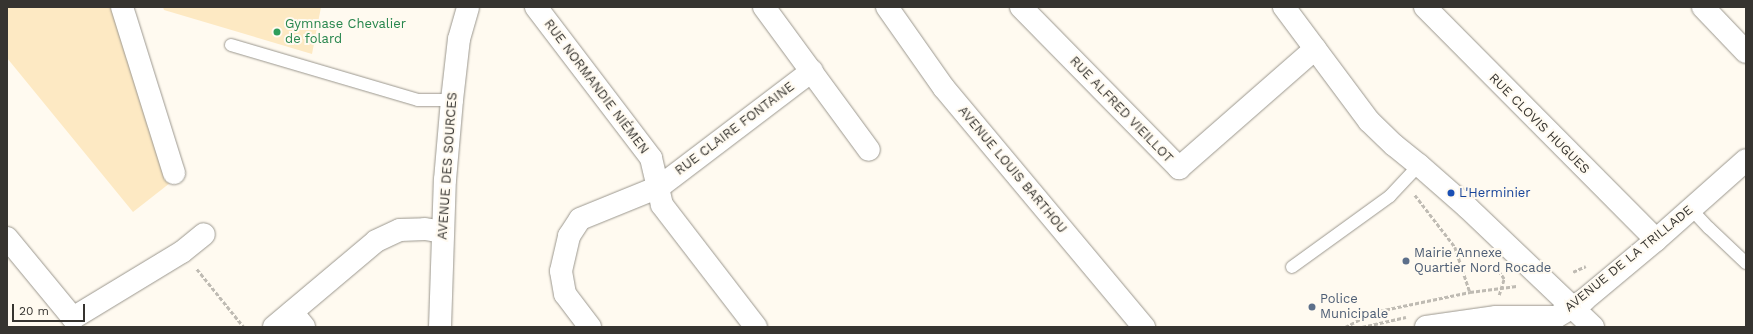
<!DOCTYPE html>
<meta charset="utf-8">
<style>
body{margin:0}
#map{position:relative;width:1753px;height:334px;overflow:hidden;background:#fffaf0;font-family:"Work Sans",sans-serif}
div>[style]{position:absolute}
.green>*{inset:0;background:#fde9c3}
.path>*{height:2.5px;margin-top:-1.25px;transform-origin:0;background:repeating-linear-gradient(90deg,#bfbbb3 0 4px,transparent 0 6px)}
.roads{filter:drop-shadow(0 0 1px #9b978e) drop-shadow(0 0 1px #9b978e)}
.service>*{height:12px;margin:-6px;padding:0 6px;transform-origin:6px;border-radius:6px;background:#fff}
.minor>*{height:22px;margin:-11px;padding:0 11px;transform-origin:11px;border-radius:11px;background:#fff}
.tertiary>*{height:22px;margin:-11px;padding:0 11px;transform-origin:11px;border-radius:11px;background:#fff}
.dots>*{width:11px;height:11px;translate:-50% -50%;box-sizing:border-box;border:2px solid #fffaf0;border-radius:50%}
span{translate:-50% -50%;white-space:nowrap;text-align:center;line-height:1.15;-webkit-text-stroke:4px #fffaf0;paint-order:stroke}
.leisure-label{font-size:13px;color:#27864d}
.left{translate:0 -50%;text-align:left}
.street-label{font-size:13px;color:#363430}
.transit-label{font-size:13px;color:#164399}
.service-label{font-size:13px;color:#4e5e75}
.frame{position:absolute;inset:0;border:8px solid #363430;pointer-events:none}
.scale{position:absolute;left:12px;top:304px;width:73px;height:18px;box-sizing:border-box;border:2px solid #363430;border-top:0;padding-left:5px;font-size:12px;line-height:14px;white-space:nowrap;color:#363430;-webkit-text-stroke:3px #fffaf0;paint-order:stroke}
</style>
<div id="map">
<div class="green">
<div style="clip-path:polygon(7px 7px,116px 7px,170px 183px,133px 212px,7px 58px)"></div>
<div style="clip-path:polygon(163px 7px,321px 7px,312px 54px,164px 10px)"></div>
</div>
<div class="path">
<div style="left:1415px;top:195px;width:66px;rotate:52.4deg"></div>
<div style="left:1455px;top:247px;width:47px;rotate:71.6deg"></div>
<div style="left:197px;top:269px;width:75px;rotate:51deg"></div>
<div style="left:1573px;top:272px;width:14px;rotate:-25deg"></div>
<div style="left:1499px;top:295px;width:17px;rotate:-73deg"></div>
<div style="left:1504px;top:279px;width:7px;rotate:-124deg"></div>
<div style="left:1345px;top:327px;width:33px;rotate:-27deg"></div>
<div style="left:1374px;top:312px;width:98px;rotate:-11.8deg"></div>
<div style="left:1470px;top:292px;width:47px;rotate:-7.3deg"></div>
<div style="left:1362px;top:327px;width:45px;rotate:-12.8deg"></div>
</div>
<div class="roads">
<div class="service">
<div style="left:231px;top:45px;width:195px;rotate:16.4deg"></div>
<div style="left:418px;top:100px;width:34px"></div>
<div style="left:1691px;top:209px;width:26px;rotate:47deg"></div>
<div style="left:1709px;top:228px;width:51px;rotate:43.4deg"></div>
<div style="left:1292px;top:267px;width:121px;rotate:-35.9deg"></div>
<div style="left:1390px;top:196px;width:42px;rotate:-46.9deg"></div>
</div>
<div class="minor">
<div style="left:122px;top:7px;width:174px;rotate:72.6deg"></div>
<div style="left:536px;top:7px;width:190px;rotate:52.7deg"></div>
<div style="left:651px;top:158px;width:48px;rotate:76.8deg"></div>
<div style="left:662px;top:205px;width:154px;rotate:52.4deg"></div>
<div style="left:764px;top:7px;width:177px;rotate:53.7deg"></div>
<div style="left:887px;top:7px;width:99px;rotate:54.9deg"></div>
<div style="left:944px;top:88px;width:312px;rotate:50.1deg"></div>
<div style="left:1021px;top:7px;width:226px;rotate:45.5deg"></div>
<div style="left:1179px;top:168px;width:181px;rotate:-41.2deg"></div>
<div style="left:1284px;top:7px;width:142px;rotate:53.3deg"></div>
<div style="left:1369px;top:121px;width:35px;rotate:44deg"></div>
<div style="left:1394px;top:145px;width:32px;rotate:39deg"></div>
<div style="left:1419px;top:165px;width:64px;rotate:41.2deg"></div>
<div style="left:1467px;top:207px;width:174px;rotate:43.6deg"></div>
<div style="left:1425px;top:7px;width:328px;rotate:45.2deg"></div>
<div style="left:1703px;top:7px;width:62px;rotate:46.3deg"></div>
<div style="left:7px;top:238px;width:104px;rotate:50.5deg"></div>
<div style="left:73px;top:318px;width:127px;rotate:-31.2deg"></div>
<div style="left:182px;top:252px;width:28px;rotate:-39deg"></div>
<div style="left:292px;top:312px;width:19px;rotate:51deg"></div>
<div style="left:274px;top:327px;width:133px;rotate:-40.1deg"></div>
<div style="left:376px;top:241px;width:26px;rotate:-25deg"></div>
<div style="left:400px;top:230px;width:25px;rotate:-2deg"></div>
<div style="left:425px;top:229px;width:18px;rotate:9deg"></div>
<div style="left:590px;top:327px;width:41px;rotate:-127.1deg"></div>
<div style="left:565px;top:294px;width:23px;rotate:-100deg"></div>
<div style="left:561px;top:271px;width:36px;rotate:-77deg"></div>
<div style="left:569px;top:236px;width:20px;rotate:-57deg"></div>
<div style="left:580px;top:219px;width:85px;rotate:-22.1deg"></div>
<div style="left:659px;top:187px;width:192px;rotate:-37.2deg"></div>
<div style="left:1426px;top:327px;width:71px;rotate:-8.1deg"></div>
<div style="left:1496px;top:317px;width:60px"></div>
<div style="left:1556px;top:317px;width:33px;rotate:-31deg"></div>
<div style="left:1584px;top:300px;width:94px;rotate:-39.8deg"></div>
<div style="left:1656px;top:240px;width:120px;rotate:-41.6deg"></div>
</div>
<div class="tertiary">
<div style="left:440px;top:327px;width:147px;rotate:-88.1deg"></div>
<div style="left:445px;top:180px;width:80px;rotate:-85deg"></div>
<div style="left:452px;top:100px;width:61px;rotate:-83.5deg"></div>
<div style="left:459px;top:39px;width:33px;rotate:-74deg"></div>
</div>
</div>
<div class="dots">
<div style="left:277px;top:32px;background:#2e9e5b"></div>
<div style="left:1451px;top:193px;background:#1a4fb4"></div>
<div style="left:1406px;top:261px;background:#5c6f8a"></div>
<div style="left:1312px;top:307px;background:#5c6f8a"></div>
</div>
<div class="leisure-label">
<span class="left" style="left:285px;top:32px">Gymnase Chevalier<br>de folard</span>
</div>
<div class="street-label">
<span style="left:596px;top:87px;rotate:53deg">RUE NORMANDIE NIÉMEN</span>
<span style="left:1121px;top:110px;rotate:46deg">RUE ALFRED VIEILLOT</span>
<span style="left:1539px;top:124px;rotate:45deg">RUE CLOVIS HUGUES</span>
<span style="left:735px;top:129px;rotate:-37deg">RUE CLAIRE FONTAINE</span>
<span style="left:448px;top:166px;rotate:-86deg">AVENUE DES SOURCES</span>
<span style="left:1012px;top:170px;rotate:50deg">AVENUE LOUIS BARTHOU</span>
<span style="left:1629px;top:259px;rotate:-39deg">AVENUE DE LA TRILLADE</span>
</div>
<div class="transit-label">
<span class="left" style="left:1459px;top:193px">L'Herminier</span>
</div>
<div class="service-label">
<span class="left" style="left:1414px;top:261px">Mairie Annexe<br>Quartier Nord Rocade</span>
<span class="left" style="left:1320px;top:307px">Police<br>Municipale</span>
</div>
<div class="frame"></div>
<div class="scale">20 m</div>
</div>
